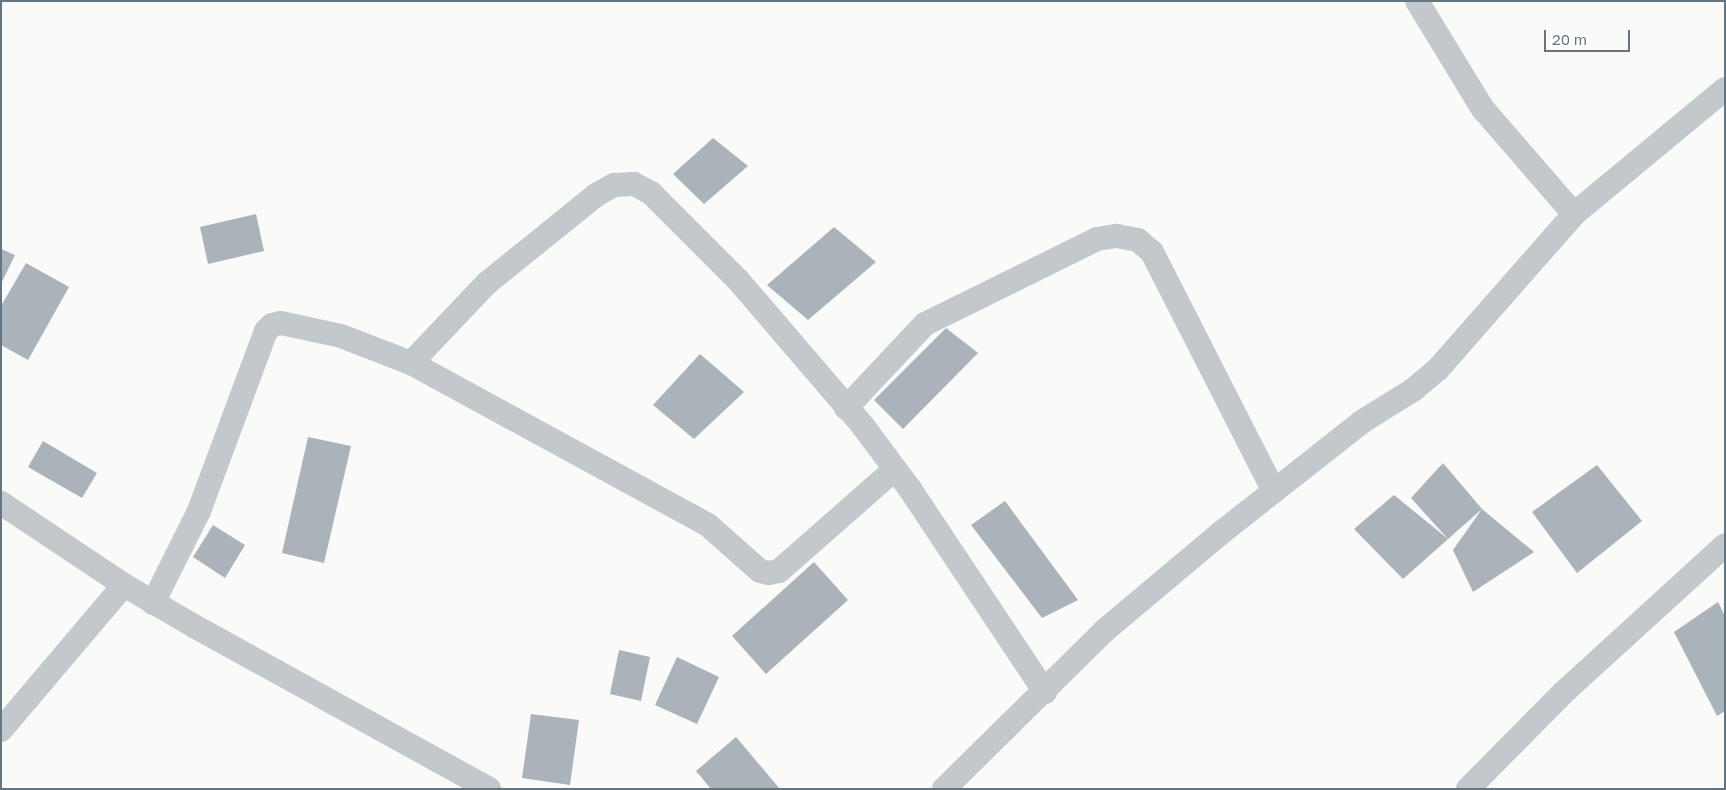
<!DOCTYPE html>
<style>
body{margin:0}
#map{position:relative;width:1726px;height:790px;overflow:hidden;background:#fafaf8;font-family:"Golos Text",sans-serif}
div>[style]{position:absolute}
.building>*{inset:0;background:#aab3b9}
.street>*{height:24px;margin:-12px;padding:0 12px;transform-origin:12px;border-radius:12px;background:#c3c8cc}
span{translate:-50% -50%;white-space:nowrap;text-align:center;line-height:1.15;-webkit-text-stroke:5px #fff;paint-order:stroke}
.frame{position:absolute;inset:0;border:2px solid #657683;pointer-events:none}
.scale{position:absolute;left:1544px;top:30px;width:86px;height:22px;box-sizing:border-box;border:2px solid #657683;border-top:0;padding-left:6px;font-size:15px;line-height:18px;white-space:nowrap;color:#657683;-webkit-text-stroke:4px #fff;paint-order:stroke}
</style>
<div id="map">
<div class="building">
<div style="clip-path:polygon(713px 138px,748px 166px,704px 204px,673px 174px)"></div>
<div style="clip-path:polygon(256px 214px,264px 251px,208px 264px,200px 227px)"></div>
<div style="clip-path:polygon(834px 227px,876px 262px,808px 320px,767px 285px)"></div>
<div style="clip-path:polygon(1px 249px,15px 255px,1px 284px)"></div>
<div style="clip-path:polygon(26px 263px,69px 287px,28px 360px,1px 345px,1px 306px)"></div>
<div style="clip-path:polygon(946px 328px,978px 353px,903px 429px,874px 400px)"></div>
<div style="clip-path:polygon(700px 354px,744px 392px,694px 439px,653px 405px)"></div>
<div style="clip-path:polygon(308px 437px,351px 446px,324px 563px,282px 553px)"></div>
<div style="clip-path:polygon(43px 441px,97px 473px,82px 498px,28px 467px)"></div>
<div style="clip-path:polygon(1443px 463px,1482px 509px,1534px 552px,1473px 592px,1453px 550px,1482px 509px,1448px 539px,1411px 498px)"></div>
<div style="clip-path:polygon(1597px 465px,1642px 521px,1577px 573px,1532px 512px)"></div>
<div style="clip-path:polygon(1394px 495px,1448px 539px,1403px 579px,1354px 529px)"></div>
<div style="clip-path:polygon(1005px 501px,1078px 600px,1042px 618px,971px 525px)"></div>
<div style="clip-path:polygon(213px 525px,245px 545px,225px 578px,193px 557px)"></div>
<div style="clip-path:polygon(814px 562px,848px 600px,766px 674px,732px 636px)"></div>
<div style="clip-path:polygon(1718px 602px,1725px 616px,1725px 711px,1717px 716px,1674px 632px)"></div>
<div style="clip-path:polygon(619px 650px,650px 657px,641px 701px,610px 694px)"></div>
<div style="clip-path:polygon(677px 657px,719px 677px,697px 724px,655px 705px)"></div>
<div style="clip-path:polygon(531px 714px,579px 720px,570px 785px,522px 778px)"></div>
<div style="clip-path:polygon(736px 737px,780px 789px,711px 789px,696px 771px)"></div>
</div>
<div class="street">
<div style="left:1417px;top:1px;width:127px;rotate:58.6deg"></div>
<div style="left:1483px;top:109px;width:139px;rotate:49.1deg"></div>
<div style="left:411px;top:363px;width:338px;rotate:28.6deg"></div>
<div style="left:708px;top:525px;width:69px;rotate:41.5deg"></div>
<div style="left:760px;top:571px;width:9px;rotate:13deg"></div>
<div style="left:769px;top:573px;width:10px;rotate:-11deg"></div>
<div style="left:779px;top:571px;width:154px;rotate:-41.3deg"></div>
<div style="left:846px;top:408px;width:115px;rotate:-46.8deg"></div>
<div style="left:925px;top:324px;width:192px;rotate:-26.3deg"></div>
<div style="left:1097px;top:239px;width:20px;rotate:-9deg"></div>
<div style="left:1117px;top:236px;width:21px;rotate:11deg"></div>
<div style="left:1138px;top:240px;width:18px;rotate:41deg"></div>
<div style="left:1152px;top:252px;width:268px;rotate:63deg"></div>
<div style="left:1px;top:503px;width:148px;rotate:33.7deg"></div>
<div style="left:124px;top:585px;width:81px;rotate:30.4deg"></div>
<div style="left:194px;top:626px;width:337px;rotate:28.9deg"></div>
<div style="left:153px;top:603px;width:103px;rotate:-63.4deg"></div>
<div style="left:199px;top:511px;width:192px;rotate:-69.6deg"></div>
<div style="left:266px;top:331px;width:8px;rotate:-45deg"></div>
<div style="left:272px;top:325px;width:9px;rotate:-13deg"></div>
<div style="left:281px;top:323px;width:61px;rotate:12.2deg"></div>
<div style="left:341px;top:336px;width:75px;rotate:21.1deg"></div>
<div style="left:411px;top:363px;width:110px;rotate:-46.5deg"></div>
<div style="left:487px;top:283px;width:140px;rotate:-38.9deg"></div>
<div style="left:596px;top:195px;width:21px;rotate:-29deg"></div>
<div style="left:614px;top:185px;width:20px;rotate:-3deg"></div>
<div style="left:634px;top:184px;width:19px;rotate:28deg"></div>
<div style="left:651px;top:193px;width:123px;rotate:45deg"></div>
<div style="left:738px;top:280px;width:192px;rotate:49.4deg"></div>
<div style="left:863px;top:426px;width:79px;rotate:53.3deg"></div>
<div style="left:910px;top:489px;width:244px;rotate:56.4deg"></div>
<div style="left:1px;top:730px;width:190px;rotate:-49.7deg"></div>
<div style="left:944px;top:789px;width:225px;rotate:-44.6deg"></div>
<div style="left:1104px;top:631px;width:154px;rotate:-40deg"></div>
<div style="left:1222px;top:532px;width:179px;rotate:-38.2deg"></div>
<div style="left:1363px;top:421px;width:59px;rotate:-31.8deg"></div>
<div style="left:1413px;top:390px;width:33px;rotate:-40deg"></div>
<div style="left:1438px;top:369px;width:206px;rotate:-48.7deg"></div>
<div style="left:1574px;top:214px;width:196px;rotate:-39.6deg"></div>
<div style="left:1468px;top:789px;width:135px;rotate:-45.3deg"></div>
<div style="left:1563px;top:693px;width:219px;rotate:-42.4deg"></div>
</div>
<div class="frame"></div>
<div class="scale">20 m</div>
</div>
